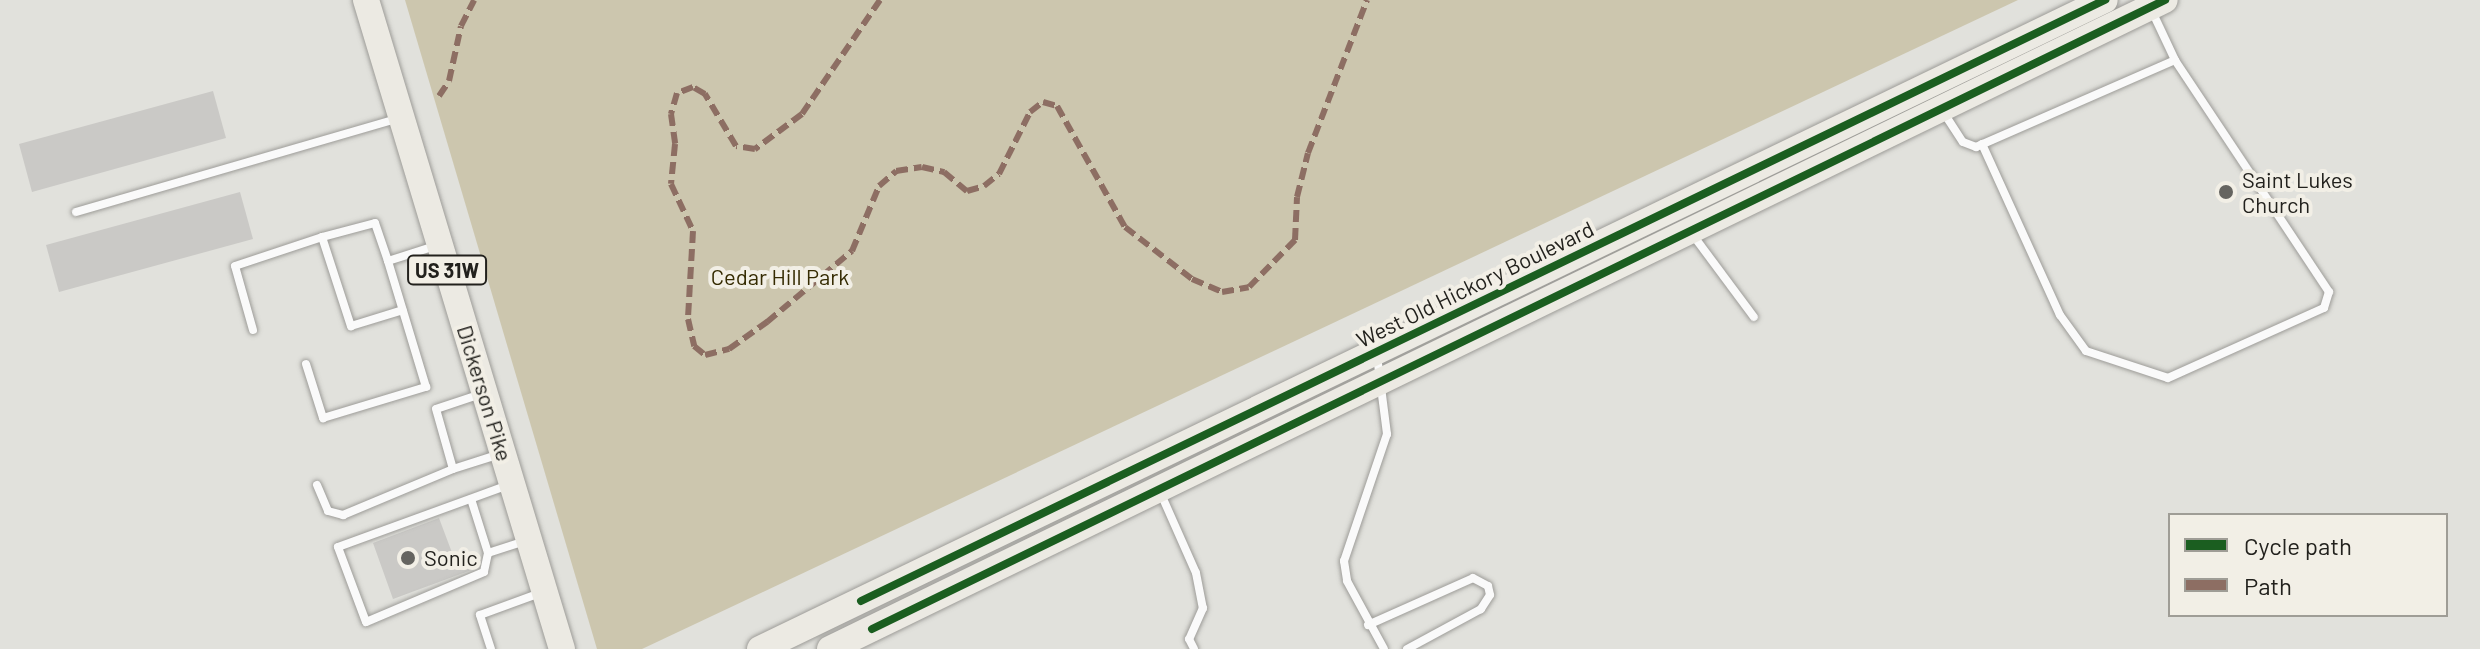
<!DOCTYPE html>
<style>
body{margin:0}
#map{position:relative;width:2480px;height:649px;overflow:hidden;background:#e1e1dc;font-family:Barlow,sans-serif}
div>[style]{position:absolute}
.green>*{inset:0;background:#ccc6ae}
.building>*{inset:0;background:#cac9c6}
.roads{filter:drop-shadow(0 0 2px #9d9c98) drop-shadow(0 0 2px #9d9c98)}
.lane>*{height:8px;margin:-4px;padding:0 4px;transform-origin:4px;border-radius:4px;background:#fafafa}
.primary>*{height:26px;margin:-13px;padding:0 13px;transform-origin:13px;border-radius:13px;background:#eceae3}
.quiet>*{height:6px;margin-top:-3px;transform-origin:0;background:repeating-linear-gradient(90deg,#8d6e63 0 12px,transparent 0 18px)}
.cycleway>*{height:8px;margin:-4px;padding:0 4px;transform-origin:4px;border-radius:4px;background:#1b5e20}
.dots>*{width:22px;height:22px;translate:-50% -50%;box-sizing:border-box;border:4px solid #f2efe6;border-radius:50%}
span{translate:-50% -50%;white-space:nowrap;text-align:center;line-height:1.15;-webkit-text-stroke:8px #f2efe6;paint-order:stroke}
.shield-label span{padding:2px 6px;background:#f2efe6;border:2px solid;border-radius:6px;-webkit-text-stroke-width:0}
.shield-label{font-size:20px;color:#22211d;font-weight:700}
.poi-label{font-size:22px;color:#22211d}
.left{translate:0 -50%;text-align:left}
.park-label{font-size:22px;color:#352b02}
.street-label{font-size:22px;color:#22211d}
.legend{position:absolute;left:2168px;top:513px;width:280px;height:104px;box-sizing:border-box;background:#f2efe6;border:2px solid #9f9d96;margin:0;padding:10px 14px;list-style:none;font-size:24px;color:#22211d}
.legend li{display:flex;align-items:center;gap:16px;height:40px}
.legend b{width:40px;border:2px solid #9f9d96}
</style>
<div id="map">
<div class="green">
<div style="clip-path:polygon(405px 0,2018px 0,642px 649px,597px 649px)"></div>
</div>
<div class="building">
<div style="clip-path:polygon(213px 91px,226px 138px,32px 192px,19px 144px)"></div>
<div style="clip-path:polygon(240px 192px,253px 239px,59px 292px,46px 245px)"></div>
<div style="clip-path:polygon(439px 518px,454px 558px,468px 553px,474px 569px,393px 599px,373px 543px)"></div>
</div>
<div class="roads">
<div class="lane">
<div style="left:1942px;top:110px;width:38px;rotate:57deg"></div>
<div style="left:1963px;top:142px;width:14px;rotate:21deg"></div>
<div style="left:1976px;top:147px;width:217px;rotate:-23.6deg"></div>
<div style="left:2175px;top:60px;width:56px;rotate:-115.2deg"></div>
<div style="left:1982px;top:144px;width:188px;rotate:65.5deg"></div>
<div style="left:2060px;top:315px;width:44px;rotate:54.2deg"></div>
<div style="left:2086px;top:351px;width:86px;rotate:18.2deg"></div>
<div style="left:2168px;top:378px;width:171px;rotate:-24.2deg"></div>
<div style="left:2324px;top:308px;width:17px;rotate:-73deg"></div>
<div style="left:2329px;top:292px;width:278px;rotate:-123.6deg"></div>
<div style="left:76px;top:212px;width:333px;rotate:-16.2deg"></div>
<div style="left:1693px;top:235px;width:102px;rotate:53.4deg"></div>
<div style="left:388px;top:261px;width:40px;rotate:-108.9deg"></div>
<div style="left:375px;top:223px;width:55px;rotate:165.2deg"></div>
<div style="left:322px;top:237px;width:94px;rotate:72deg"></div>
<div style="left:351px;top:326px;width:54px;rotate:-17.1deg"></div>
<div style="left:253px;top:330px;width:66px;rotate:-105.7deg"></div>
<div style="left:235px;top:266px;width:92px;rotate:-18.4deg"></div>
<div style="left:1377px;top:356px;width:79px;rotate:82.7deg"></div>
<div style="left:1387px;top:434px;width:134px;rotate:108.7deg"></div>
<div style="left:1344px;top:561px;width:20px;rotate:81deg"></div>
<div style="left:1347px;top:581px;width:77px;rotate:61.4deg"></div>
<div style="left:306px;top:364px;width:57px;rotate:72.5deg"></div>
<div style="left:323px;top:418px;width:108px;rotate:-16.8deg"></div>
<div style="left:426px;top:387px;width:132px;rotate:-106.8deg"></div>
<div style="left:388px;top:261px;width:49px;rotate:-17.7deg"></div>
<div style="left:481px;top:394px;width:47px;rotate:161.6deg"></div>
<div style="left:436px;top:409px;width:62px;rotate:74.2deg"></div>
<div style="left:453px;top:469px;width:49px;rotate:-17.7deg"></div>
<div style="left:317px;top:485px;width:28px;rotate:67deg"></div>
<div style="left:328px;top:511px;width:16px;rotate:15deg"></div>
<div style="left:343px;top:515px;width:119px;rotate:-22.7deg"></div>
<div style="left:1161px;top:494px;width:86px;rotate:66.1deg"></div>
<div style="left:1196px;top:573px;width:36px;rotate:79deg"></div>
<div style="left:1203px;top:608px;width:34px;rotate:114deg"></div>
<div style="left:1189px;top:639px;width:11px;rotate:63deg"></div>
<div style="left:471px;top:499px;width:57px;rotate:72.5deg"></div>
<div style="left:488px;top:553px;width:19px;rotate:102deg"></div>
<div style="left:484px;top:572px;width:128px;rotate:157deg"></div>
<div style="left:366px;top:622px;width:80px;rotate:-110.5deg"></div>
<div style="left:338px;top:547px;width:181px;rotate:-20deg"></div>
<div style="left:488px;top:553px;width:39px;rotate:-18deg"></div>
<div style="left:1368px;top:625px;width:115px;rotate:-24.1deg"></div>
<div style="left:1473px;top:578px;width:17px;rotate:28deg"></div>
<div style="left:1488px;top:586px;width:9px;rotate:77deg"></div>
<div style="left:1490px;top:595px;width:17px;rotate:123deg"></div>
<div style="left:1481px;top:609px;width:84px;rotate:151.6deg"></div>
<div style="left:491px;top:649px;width:36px;rotate:-108deg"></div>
<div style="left:480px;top:615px;width:64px;rotate:-20.1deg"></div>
</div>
<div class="primary">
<div style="left:366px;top:0;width:678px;rotate:73.2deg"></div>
<div style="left:760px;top:649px;width:1493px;rotate:-25.76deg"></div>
<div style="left:830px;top:649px;width:1484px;rotate:-25.93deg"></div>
</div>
</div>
<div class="quiet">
<div style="left:880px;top:0;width:138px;rotate:124.4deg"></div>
<div style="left:802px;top:114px;width:59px;rotate:143.3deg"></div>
<div style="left:755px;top:149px;width:19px;rotate:-171deg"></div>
<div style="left:736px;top:146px;width:61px;rotate:-120.8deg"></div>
<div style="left:705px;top:94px;width:14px;rotate:-150deg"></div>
<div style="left:693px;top:87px;width:17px;rotate:159deg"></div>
<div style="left:677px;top:93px;width:22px;rotate:106deg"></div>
<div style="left:671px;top:114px;width:30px;rotate:82deg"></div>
<div style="left:675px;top:144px;width:40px;rotate:95.7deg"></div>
<div style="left:671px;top:184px;width:52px;rotate:64.9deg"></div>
<div style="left:693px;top:231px;width:88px;rotate:93.3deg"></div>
<div style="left:688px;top:319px;width:28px;rotate:77deg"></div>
<div style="left:694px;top:346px;width:14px;rotate:39deg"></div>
<div style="left:705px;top:355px;width:25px;rotate:-14deg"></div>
<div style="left:729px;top:349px;width:47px;rotate:-35.4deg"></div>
<div style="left:767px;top:322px;width:111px;rotate:-39.9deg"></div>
<div style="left:852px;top:251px;width:70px;rotate:-67.4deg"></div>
<div style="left:879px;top:186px;width:23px;rotate:-41deg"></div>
<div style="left:896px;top:171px;width:26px;rotate:-9deg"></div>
<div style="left:922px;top:167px;width:23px;rotate:13deg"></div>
<div style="left:944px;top:172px;width:30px;rotate:40deg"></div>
<div style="left:967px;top:191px;width:18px;rotate:-16deg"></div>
<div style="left:984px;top:186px;width:19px;rotate:-39deg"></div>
<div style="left:999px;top:174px;width:69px;rotate:-63.4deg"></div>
<div style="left:1030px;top:112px;width:16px;rotate:-38deg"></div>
<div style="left:1043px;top:102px;width:15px;rotate:16deg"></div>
<div style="left:1057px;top:106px;width:139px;rotate:60.7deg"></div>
<div style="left:1125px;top:227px;width:85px;rotate:37.8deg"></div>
<div style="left:1192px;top:279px;width:33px;rotate:23deg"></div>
<div style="left:1222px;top:292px;width:27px;rotate:-10deg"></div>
<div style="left:1249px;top:287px;width:66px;rotate:-45.6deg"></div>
<div style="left:1295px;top:240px;width:43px;rotate:-87.3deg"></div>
<div style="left:1297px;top:197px;width:45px;rotate:-76deg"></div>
<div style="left:1308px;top:153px;width:164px;rotate:-68.9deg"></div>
<div style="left:439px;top:96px;width:18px;rotate:-56deg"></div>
<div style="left:449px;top:81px;width:56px;rotate:-77.7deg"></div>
<div style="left:461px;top:26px;width:29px;rotate:-63deg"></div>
</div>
<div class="cycleway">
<div style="left:861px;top:601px;width:1382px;rotate:-25.79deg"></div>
<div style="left:872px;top:629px;width:1438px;rotate:-25.94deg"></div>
</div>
<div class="dots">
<div style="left:2226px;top:192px;background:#656460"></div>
<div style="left:408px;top:558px;background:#656460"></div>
</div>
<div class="shield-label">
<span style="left:447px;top:270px">US 31W</span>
</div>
<div class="poi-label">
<span class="left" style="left:2242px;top:192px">Saint Lukes<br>Church</span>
<span class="left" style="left:424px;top:558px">Sonic</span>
</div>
<div class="park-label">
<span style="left:780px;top:277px">Cedar Hill Park</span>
</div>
<div class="street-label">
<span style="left:1475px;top:284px;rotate:-26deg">West Old Hickory Boulevard</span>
<span style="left:485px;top:393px;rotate:73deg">Dickerson Pike</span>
</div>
<ul class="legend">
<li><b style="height:10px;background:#1b5e20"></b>Cycle path</li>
<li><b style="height:10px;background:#8d6e63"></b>Path</li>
</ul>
</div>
